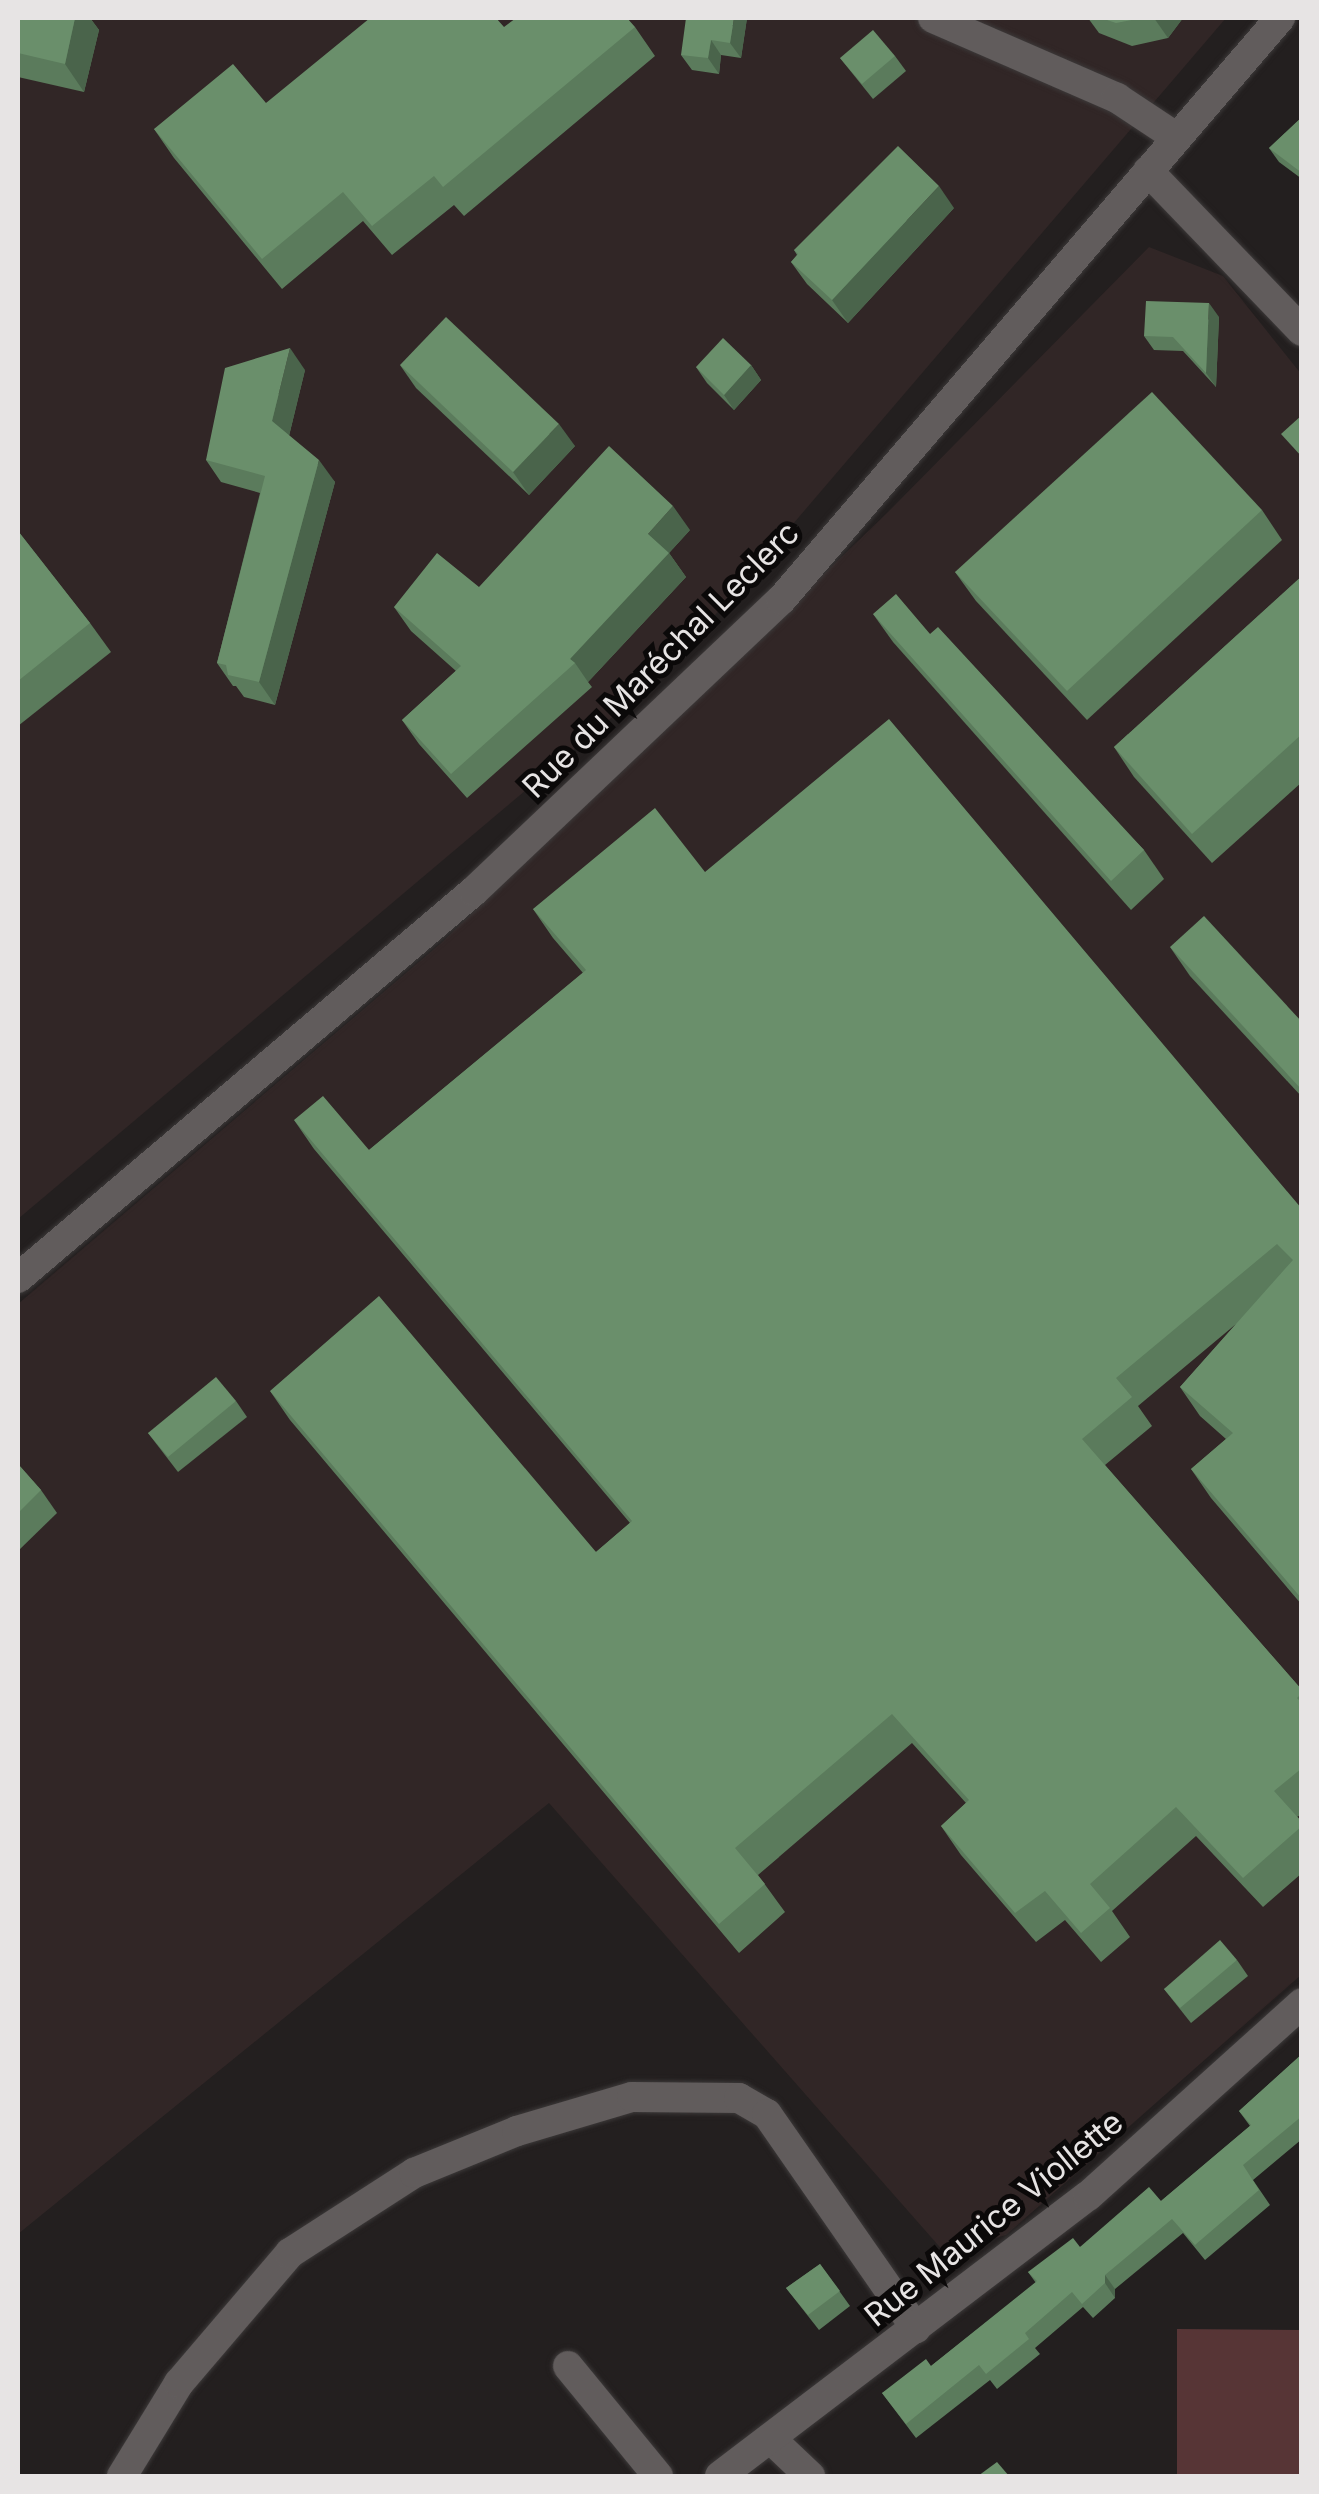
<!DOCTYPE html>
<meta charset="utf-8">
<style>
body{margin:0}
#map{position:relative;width:1319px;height:2494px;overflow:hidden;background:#231f1f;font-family:Inter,sans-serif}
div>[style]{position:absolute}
.built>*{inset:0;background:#312626}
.green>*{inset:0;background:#573536}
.roads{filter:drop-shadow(0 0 2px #3c3939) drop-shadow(0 0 2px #3c3939)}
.street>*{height:30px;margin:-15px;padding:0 15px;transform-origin:15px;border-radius:15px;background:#615c5c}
.secondary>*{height:30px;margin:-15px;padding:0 15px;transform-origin:15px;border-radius:15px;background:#615c5c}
.wall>*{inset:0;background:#5b7b5c}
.shaded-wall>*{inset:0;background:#4a644b}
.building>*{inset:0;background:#6a8f6b}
span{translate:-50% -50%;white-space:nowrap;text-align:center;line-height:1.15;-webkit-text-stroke:10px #0b0909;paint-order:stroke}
.street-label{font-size:32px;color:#e7e4e4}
.frame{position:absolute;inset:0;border:20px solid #e7e4e4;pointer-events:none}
</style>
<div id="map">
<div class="built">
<div style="clip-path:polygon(18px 18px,1226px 18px,668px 670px,18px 1219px)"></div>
<div style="clip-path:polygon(1149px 247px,1223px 276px,1302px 375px,1301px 1975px,1006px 2235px,945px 2253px,549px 1803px,18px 2234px,18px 1304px,441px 943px,888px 512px)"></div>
</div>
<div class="green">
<div style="clip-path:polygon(1177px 2329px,1301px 2330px,1301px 2476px,1177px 2476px)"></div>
</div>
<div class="roads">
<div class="street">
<div style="left:933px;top:18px;width:201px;rotate:23.5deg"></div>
<div style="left:1117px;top:98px;width:71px;rotate:33.5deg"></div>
<div style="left:1148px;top:171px;width:222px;rotate:46.1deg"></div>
<div style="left:568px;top:2366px;width:142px;rotate:50.7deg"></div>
<div style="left:771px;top:2439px;width:54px;rotate:43.5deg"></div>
<div style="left:122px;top:2476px;width:109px;rotate:-58.5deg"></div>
<div style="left:179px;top:2383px;width:171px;rotate:-49.5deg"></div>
<div style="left:290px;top:2253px;width:148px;rotate:-32.8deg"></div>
<div style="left:414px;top:2173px;width:111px;rotate:-22.2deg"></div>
<div style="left:517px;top:2131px;width:120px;rotate:-16.5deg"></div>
<div style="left:632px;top:2097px;width:107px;rotate:0.5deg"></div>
<div style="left:739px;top:2098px;width:32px;rotate:30deg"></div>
<div style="left:767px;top:2114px;width:261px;rotate:55.2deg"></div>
<div style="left:720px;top:2476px;width:462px;rotate:-37.3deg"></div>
<div style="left:1088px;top:2196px;width:288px;rotate:-42deg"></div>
</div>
<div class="secondary">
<div style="left:18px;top:1278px;width:598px;rotate:-40.32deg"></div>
<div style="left:474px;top:891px;width:423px;rotate:-43.5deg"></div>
<div style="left:781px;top:600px;width:767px;rotate:-49.39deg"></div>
</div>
</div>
<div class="wall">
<div style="clip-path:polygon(18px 18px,90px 18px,99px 30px,84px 92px,18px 77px)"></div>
<div style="clip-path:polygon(747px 18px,741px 58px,721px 55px,719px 74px,692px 70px,681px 55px)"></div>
<div style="clip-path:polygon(1088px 18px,1183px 18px,1168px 38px,1132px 46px,1099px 33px)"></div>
<div style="clip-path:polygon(504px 27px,635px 27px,655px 56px,464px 216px,454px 205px,392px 255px,363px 221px,282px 289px,174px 158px,154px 129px,266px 103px)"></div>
<div style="clip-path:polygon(895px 56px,906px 71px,873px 99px,840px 58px)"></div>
<div style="clip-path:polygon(1302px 117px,1302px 179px,1279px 162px,1269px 148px)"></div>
<div style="clip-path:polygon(954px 208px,848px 323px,807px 284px,791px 262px,797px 255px,794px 250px)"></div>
<div style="clip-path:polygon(1219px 317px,1216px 387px,1183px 351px,1154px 350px,1144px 336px)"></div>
<div style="clip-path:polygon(400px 365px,575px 446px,529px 495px,416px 388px)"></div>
<div style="clip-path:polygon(751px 365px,761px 380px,734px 410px,707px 383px,696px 367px)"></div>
<div style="clip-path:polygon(305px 370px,289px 436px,335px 482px,275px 705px,244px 697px,236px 686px,233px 686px,217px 663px,260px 493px,221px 482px,206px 460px)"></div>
<div style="clip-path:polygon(1262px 510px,1282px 540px,1087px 720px,976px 601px,955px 572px)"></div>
<div style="clip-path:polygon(690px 530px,669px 553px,686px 577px,588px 682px,592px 687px,467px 798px,419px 744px,402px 720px,456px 671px,411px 631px,394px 607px,479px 587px)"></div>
<div style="clip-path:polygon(18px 531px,90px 623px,111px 652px,18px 726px)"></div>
<div style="clip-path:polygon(1302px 576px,1302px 782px,1212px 863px,1134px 777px,1114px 747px)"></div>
<div style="clip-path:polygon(873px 614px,930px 634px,1144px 850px,1164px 879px,1131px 910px,893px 642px)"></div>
<div style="clip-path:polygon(705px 872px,1302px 1209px,1302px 1605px,1211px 1498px,1191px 1469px,1226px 1439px,1200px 1416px,1180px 1387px,1236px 1324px,1138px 1406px,1152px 1426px,1105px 1465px,1302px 1690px,1302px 1814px,1297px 1817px,1302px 1822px,1302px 1873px,1263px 1907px,1196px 1836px,1112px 1911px,1130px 1937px,1101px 1962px,1065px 1920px,1036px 1942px,961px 1855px,941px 1826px,966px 1803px,912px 1743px,758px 1875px,785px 1912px,739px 1953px,290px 1420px,270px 1391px,596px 1552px,630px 1523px,314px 1149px,294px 1120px,369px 1150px,583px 973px,553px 938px,533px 909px)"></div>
<div style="clip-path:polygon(1170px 947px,1302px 1022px,1302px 1097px,1190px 976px)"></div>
<div style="clip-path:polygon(236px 1401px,247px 1417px,178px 1472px,148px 1433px)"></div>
<div style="clip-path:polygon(18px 1464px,41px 1490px,57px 1513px,18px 1551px)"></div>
<div style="clip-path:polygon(1237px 1960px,1248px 1976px,1191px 2023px,1164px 1989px)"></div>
<div style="clip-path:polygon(1302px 2054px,1302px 2139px,1253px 2180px,1270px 2205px,1205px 2260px,1183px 2233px,1115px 2289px,1115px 2298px,1093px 2318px,1083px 2307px,1035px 2348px,1040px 2354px,997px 2389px,990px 2380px,916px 2438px,882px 2393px,931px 2366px,1036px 2283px,1028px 2272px,1080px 2247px,1161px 2201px,1250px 2126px,1239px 2111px)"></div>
<div style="clip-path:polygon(820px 2264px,850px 2306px,819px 2330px,786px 2288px)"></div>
</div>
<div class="shaded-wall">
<div style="clip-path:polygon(75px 18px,90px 18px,99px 30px,84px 92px,65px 64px)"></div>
<div style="clip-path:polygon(734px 18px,747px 18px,741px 58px,730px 43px)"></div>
<div style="clip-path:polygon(1154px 18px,1183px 18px,1168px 38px)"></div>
<div style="clip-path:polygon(711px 40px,721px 55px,719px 74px,708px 58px)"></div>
<div style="clip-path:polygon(939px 186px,954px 208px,848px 323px,832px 300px)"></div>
<div style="clip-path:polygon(1209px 303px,1219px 317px,1216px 387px,1206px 373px)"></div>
<div style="clip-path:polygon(290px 348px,305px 370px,287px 444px,272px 421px)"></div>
<div style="clip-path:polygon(751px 365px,761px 380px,734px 410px,724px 395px)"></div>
<div style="clip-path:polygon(559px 424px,575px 446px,529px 495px,513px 472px)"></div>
<div style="clip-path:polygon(319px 460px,335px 482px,275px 705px,259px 682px)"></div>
<div style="clip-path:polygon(673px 506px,690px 530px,669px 553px,686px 577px,588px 682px,575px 663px,570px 659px,648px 534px)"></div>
<div style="clip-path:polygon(1105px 2275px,1115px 2289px,1115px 2298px,1105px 2283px)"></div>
</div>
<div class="building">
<div style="clip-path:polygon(18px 18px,75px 18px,65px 64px,18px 53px)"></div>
<div style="clip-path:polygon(370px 18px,496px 18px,504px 27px,516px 18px,627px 18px,635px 27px,443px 187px,434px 176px,372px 226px,343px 192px,262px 259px,154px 129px,233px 64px,266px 103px)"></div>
<div style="clip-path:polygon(686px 18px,734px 18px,730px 43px,711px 40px,708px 58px,681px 55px)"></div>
<div style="clip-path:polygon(1101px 18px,1142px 18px,1116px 23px)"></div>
<div style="clip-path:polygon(873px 30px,895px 56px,862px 84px,840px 58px)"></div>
<div style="clip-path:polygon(1302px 117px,1302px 173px,1269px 148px)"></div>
<div style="clip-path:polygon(898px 146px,939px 186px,832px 300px,791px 262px,798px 254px,794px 250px)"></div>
<div style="clip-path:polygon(1146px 301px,1209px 303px,1206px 373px,1173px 337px,1144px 336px)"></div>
<div style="clip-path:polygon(446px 317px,559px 424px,513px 472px,400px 365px)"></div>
<div style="clip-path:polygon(723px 338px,751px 365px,724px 395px,696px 367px)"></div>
<div style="clip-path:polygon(290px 348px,272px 421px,319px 460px,259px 682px,228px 675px,226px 665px,217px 663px,265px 476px,206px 460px,225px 368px)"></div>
<div style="clip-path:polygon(1152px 392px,1262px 510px,1067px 691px,955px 572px)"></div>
<div style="clip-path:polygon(1302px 415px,1302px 457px,1281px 434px)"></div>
<div style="clip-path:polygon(609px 446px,673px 506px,648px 534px,669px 553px,570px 659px,575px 663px,451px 774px,402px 720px,461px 666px,394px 607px,437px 553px,479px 587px)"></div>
<div style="clip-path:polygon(18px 531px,90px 623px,18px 681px)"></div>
<div style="clip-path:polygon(1302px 576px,1302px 734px,1192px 834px,1114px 747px)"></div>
<div style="clip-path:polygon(896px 594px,930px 634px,938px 627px,1144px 850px,1111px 881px,873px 614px)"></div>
<div style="clip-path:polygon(889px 719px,1302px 1209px,1302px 1599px,1191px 1469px,1233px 1433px,1180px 1387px,1293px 1260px,1277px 1244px,1116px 1378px,1132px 1397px,1082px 1439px,1302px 1690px,1302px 1693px,1297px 1698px,1302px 1703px,1302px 1768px,1274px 1791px,1302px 1822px,1302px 1826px,1243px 1878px,1176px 1807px,1090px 1884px,1110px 1908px,1081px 1933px,1045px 1891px,1015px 1913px,941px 1826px,969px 1800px,892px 1714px,735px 1848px,765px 1884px,719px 1924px,270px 1391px,379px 1296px,596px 1552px,632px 1521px,294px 1120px,323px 1096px,369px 1150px,586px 970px,533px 909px,655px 808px,705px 872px)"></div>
<div style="clip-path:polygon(1204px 916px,1302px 1022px,1302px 1090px,1170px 947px)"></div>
<div style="clip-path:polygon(216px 1377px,236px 1401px,168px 1457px,148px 1433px)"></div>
<div style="clip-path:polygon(18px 1464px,41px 1490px,18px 1513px)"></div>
<div style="clip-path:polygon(1220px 1940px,1237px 1960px,1180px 2008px,1164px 1989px)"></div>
<div style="clip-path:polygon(1302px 2054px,1302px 2116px,1243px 2165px,1259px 2190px,1195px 2245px,1172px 2219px,1105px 2275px,1105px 2283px,1082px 2304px,1072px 2292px,1025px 2333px,1029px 2339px,986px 2374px,979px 2365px,906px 2424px,882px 2393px,926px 2359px,931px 2366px,1037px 2281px,1028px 2272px,1073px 2238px,1080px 2247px,1149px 2187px,1161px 2201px,1251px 2125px,1239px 2111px)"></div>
<div style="clip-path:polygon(820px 2264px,840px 2291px,808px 2315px,786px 2288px)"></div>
<div style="clip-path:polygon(997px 2462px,1009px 2476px,978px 2476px)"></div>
</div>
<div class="street-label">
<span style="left:661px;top:660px;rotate:-45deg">Rue du Maréchal Leclerc</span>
<span style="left:994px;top:2219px;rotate:-39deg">Rue Maurice Viollette</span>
</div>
<div class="frame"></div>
</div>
